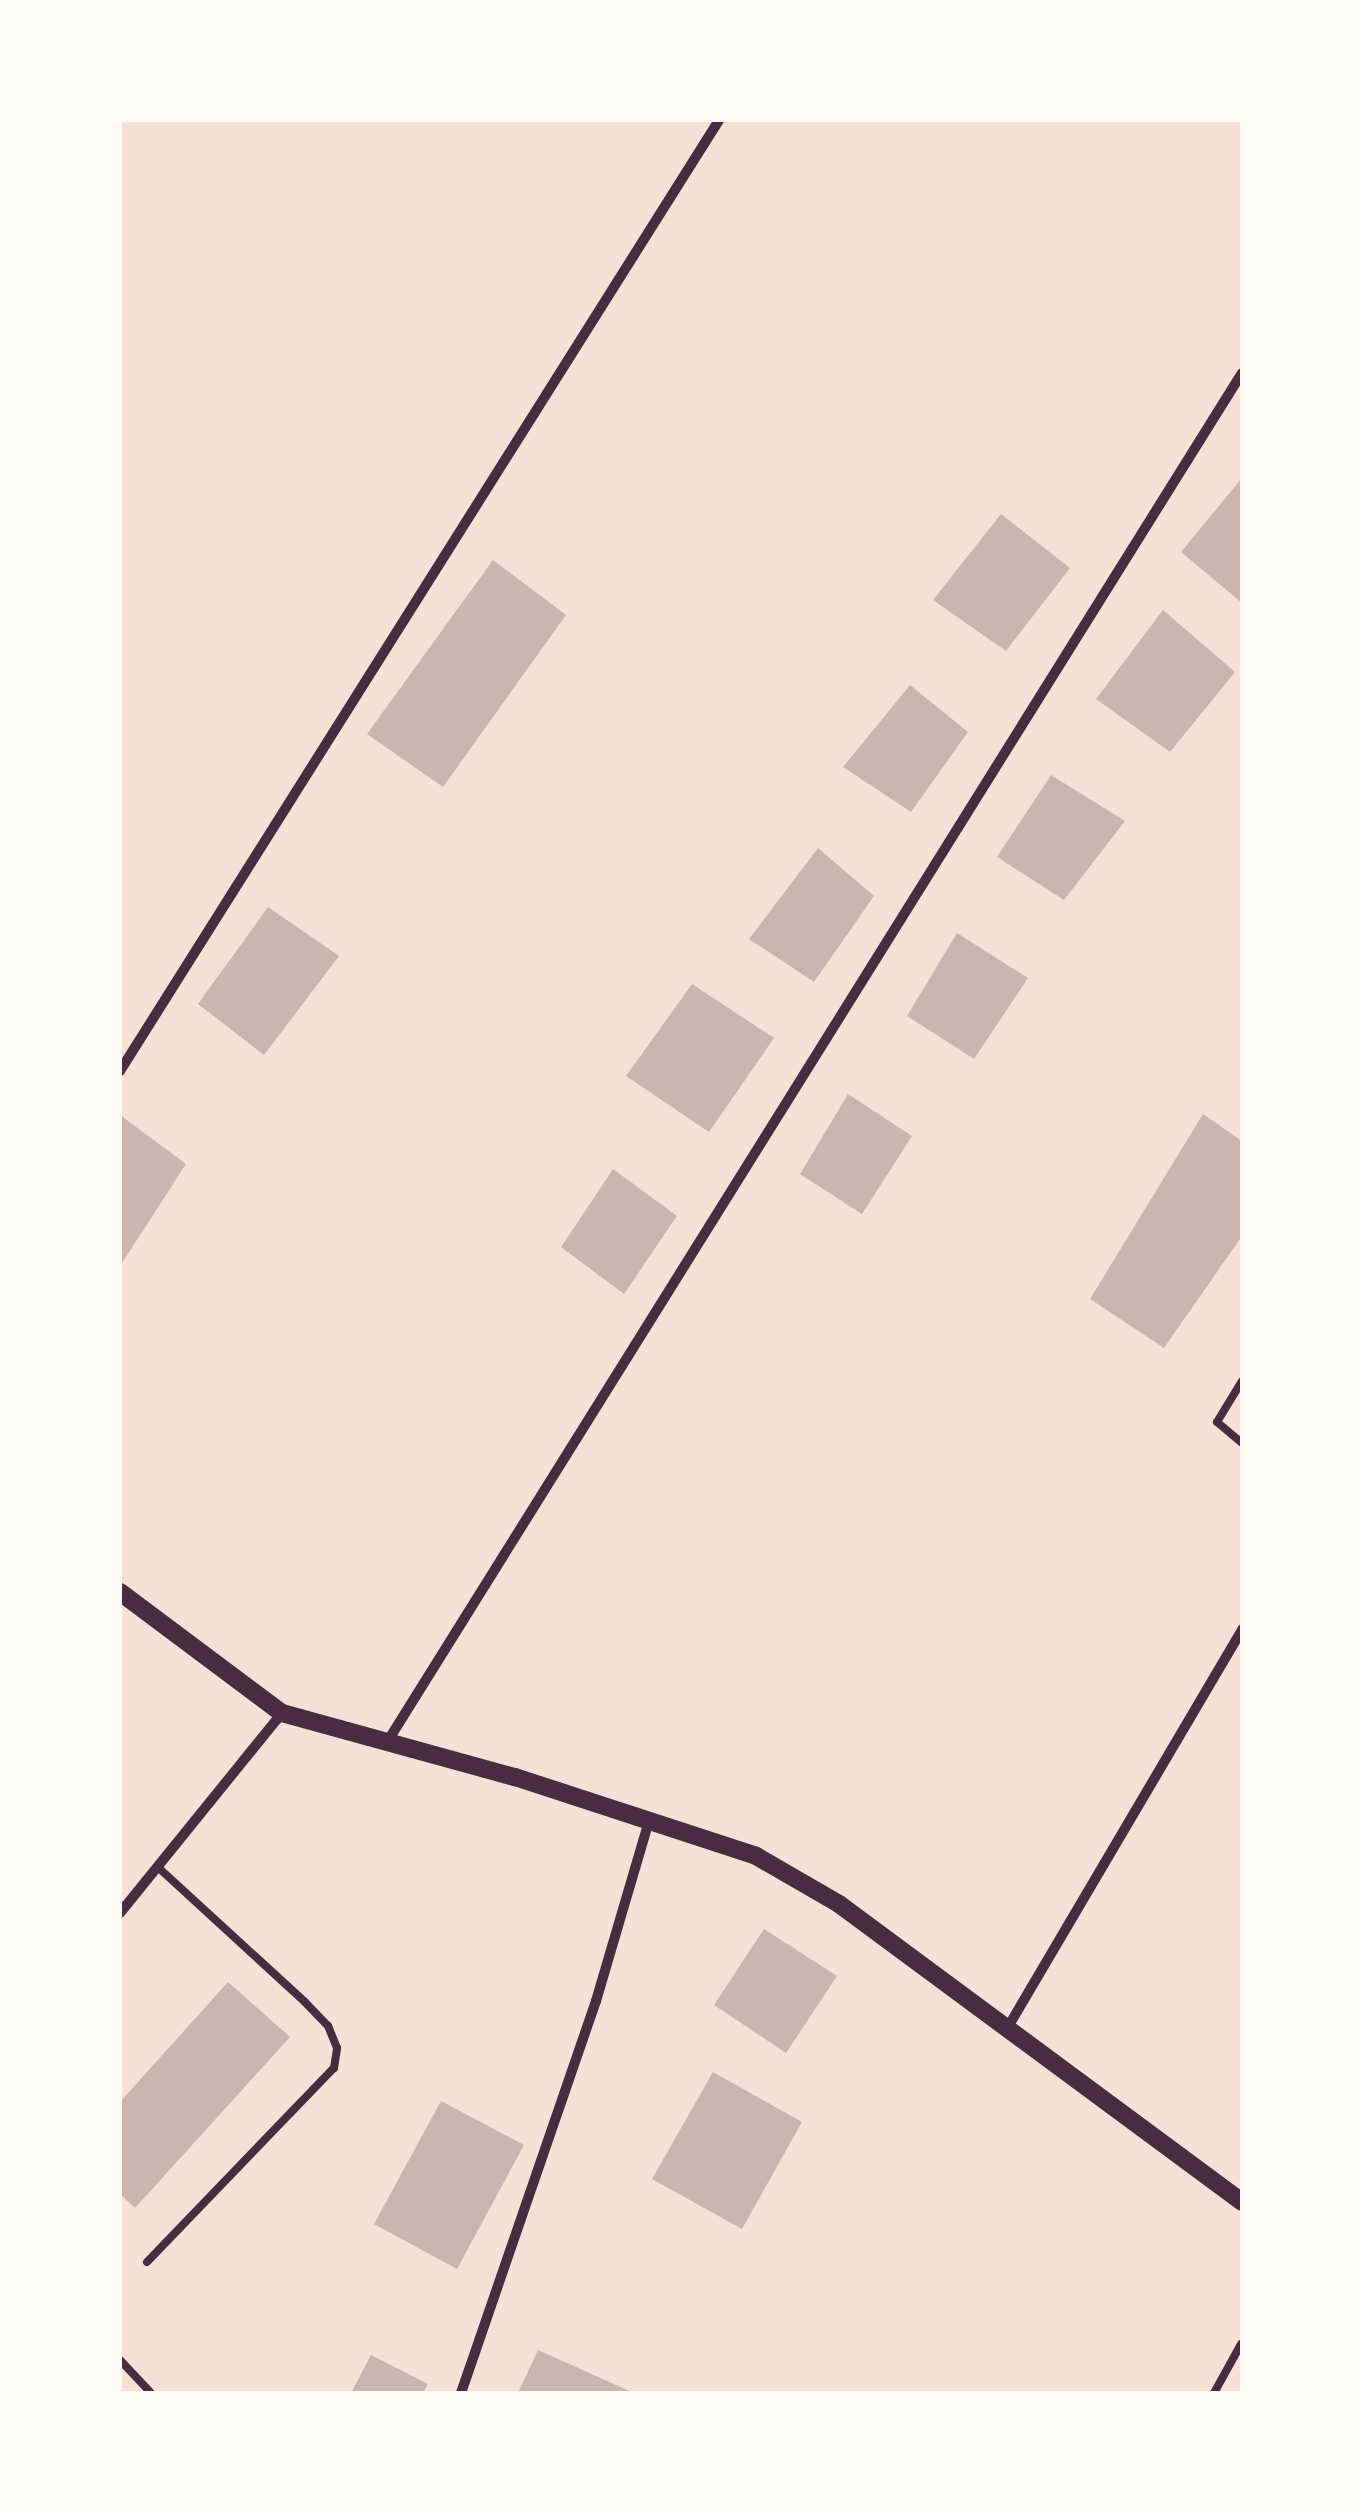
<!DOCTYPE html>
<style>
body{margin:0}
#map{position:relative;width:1362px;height:2513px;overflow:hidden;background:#f7e1d7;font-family:Roboto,sans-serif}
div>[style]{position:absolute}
.building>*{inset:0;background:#ccb4b1}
.service>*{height:8px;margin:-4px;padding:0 4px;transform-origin:4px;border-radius:4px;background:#4a2c40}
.minor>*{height:10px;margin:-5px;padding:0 5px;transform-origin:5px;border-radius:5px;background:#4a2c40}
.tertiary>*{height:18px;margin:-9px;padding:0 9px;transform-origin:9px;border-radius:9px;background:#4a2c40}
span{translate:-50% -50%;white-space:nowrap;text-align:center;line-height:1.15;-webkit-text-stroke:9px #fffaf5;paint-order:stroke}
.frame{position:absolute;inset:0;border:122px solid #fffaf5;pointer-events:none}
</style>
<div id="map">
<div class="building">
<div style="clip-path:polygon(1242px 478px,1242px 603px,1181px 552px)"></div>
<div style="clip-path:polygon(1001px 514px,1070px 568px,1006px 651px,933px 600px)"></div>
<div style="clip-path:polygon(493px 560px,566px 615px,443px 787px,367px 734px)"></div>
<div style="clip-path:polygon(1163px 610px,1235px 672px,1170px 752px,1096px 699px)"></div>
<div style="clip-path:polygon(910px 685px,968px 732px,911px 812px,843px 767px)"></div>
<div style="clip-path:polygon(1051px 775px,1125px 821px,1064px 900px,997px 857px)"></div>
<div style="clip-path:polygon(818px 848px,874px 896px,814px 982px,749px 939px)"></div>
<div style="clip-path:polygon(268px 907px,339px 956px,264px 1055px,198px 1004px)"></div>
<div style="clip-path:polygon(957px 933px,1028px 978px,974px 1059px,907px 1016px)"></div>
<div style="clip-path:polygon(692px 984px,774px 1038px,709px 1132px,626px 1076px)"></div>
<div style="clip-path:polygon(848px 1094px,912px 1136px,862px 1214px,800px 1174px)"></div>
<div style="clip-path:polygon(1203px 1114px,1242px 1141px,1242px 1236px,1164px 1348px,1090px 1299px)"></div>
<div style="clip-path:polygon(120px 1115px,186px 1164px,120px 1266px)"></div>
<div style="clip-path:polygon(613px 1169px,677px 1216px,624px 1294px,561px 1247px)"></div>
<div style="clip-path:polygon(764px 1929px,837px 1976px,786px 2053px,714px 2005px)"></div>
<div style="clip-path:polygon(228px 1982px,290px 2037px,135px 2208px,120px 2194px,120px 2102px)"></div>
<div style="clip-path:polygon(713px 2072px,802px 2122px,742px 2229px,652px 2179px)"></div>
<div style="clip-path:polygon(441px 2101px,524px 2145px,457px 2269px,374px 2224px)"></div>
<div style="clip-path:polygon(538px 2350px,634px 2393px,518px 2393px)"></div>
<div style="clip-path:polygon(371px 2355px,428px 2384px,423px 2393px,351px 2393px)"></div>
</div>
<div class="service">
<div style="left:1242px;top:1381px;width:48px;rotate:121.4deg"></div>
<div style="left:1217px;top:1422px;width:33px;rotate:40deg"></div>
<div style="left:147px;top:2262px;width:269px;rotate:-46.1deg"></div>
<div style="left:334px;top:2068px;width:20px;rotate:-81deg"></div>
<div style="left:337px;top:2048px;width:24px;rotate:-112deg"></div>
<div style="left:328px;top:2026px;width:33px;rotate:-134deg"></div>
<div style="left:305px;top:2002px;width:197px;rotate:-137.5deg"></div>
<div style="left:120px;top:2360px;width:45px;rotate:46.8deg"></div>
<div style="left:1214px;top:2393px;width:56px;rotate:-61.1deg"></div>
</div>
<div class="minor">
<div style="left:120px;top:1071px;width:1124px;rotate:-57.79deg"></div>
<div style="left:389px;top:1739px;width:1610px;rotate:-58.02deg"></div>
<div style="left:120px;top:1913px;width:257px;rotate:-51deg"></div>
<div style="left:1008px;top:2027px;width:462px;rotate:-59.5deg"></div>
<div style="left:461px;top:2393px;width:415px;rotate:-71deg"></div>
<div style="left:596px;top:2001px;width:188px;rotate:-73.6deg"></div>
</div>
<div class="tertiary">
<div style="left:120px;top:1592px;width:202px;rotate:36.8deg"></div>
<div style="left:282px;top:1713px;width:242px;rotate:15.4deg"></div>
<div style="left:515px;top:1777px;width:254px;rotate:18.1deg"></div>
<div style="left:756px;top:1856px;width:96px;rotate:30deg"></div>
<div style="left:839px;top:1904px;width:501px;rotate:36.48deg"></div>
</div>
<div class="frame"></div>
</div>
